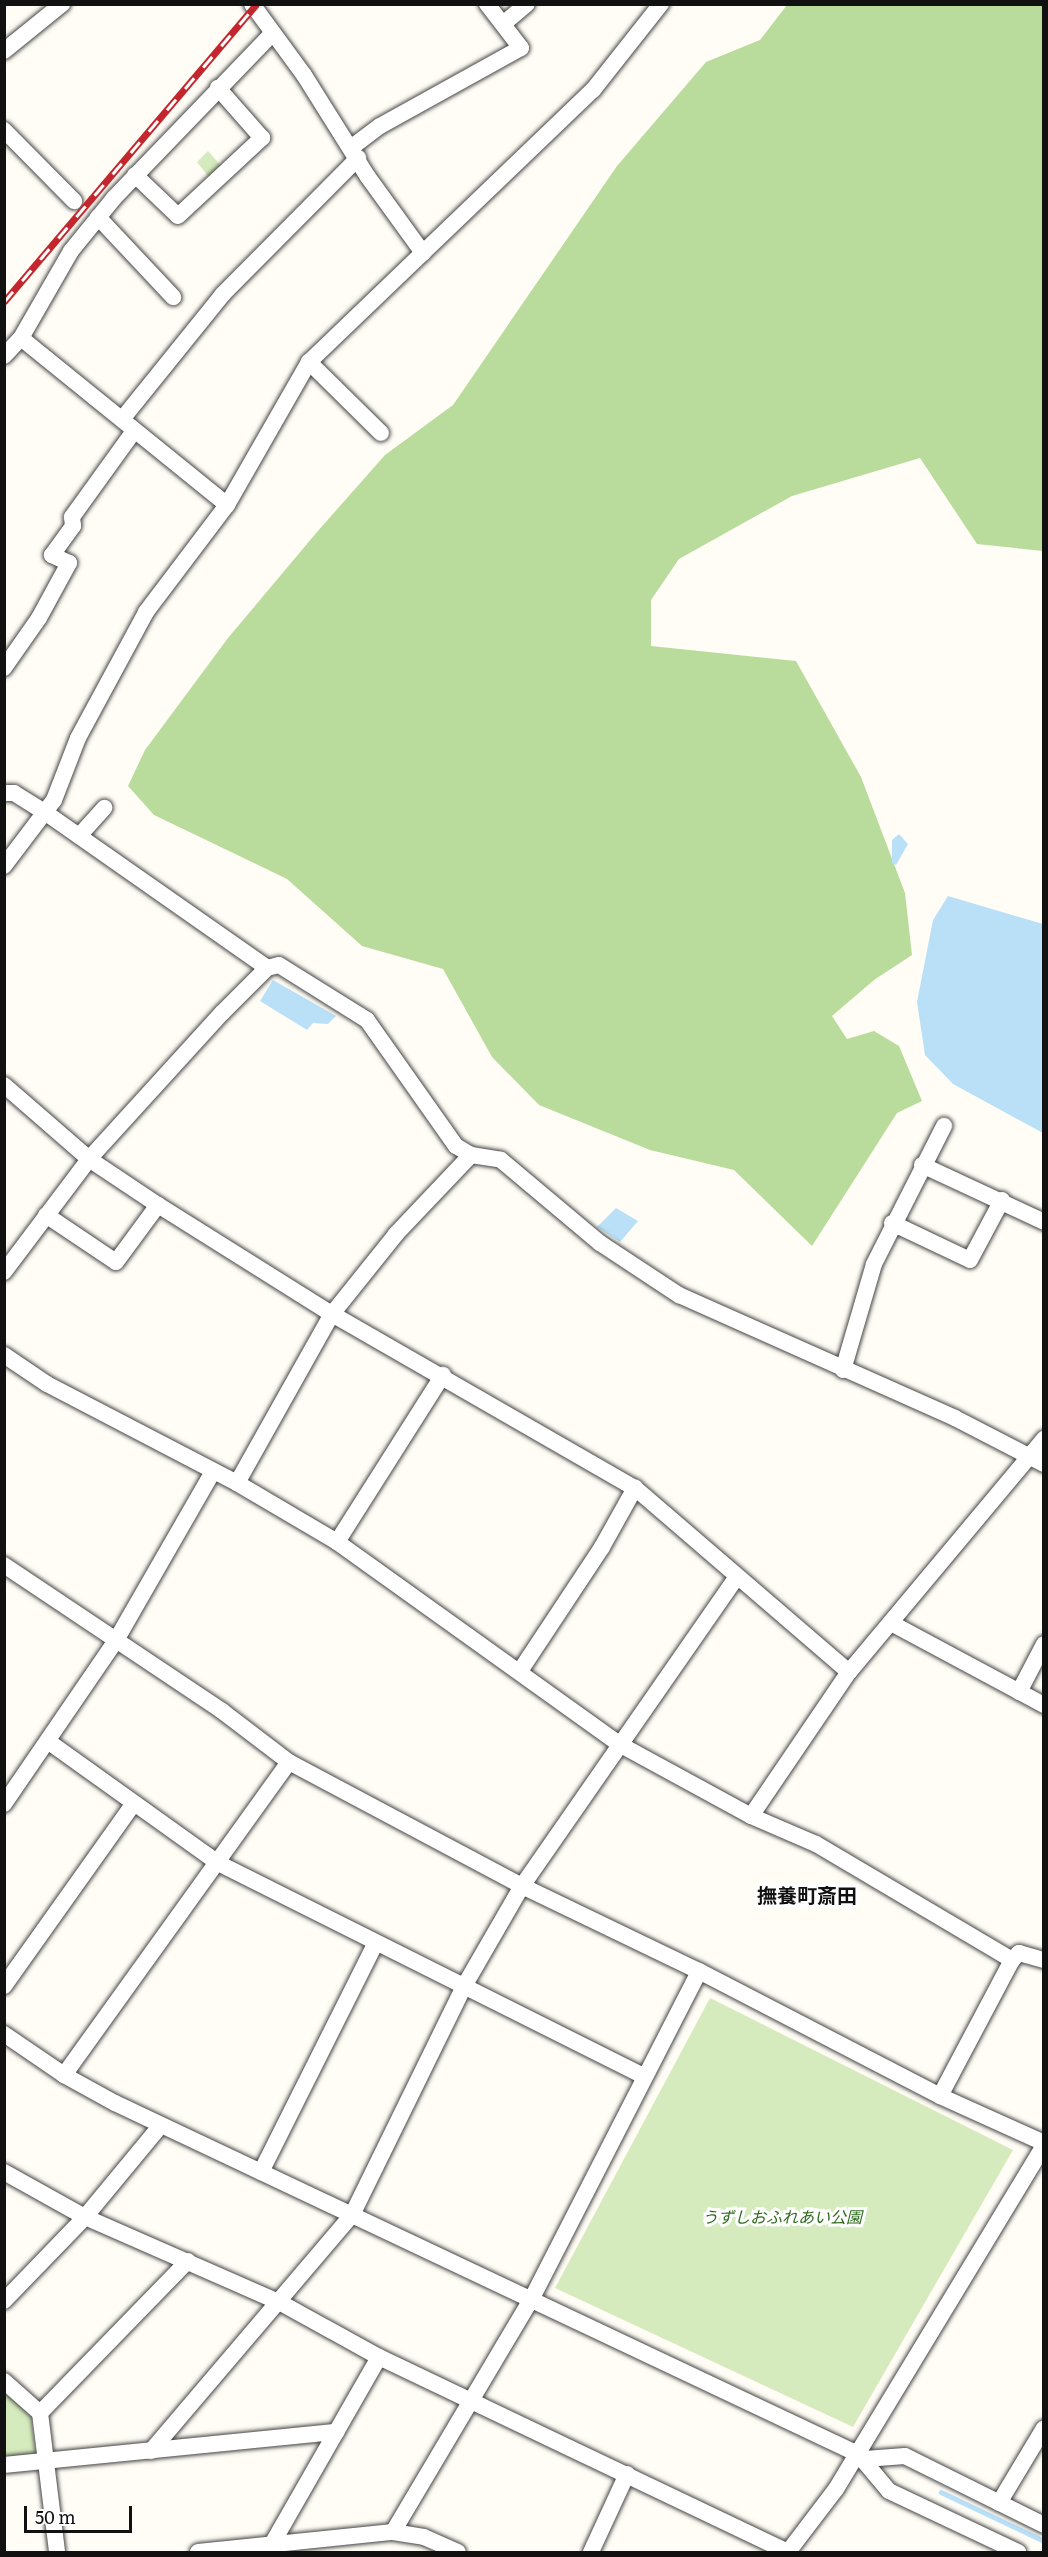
<!DOCTYPE html>
<meta charset="utf-8">
<style>
body{margin:0}
#map{position:relative;width:1048px;height:2557px;overflow:hidden;background:#fffdf5;font-family:Literata,"Noto Sans JP",serif}
div>[style]{position:absolute}
.green>*{inset:0;background:#d5ebbd}
.forest>*{inset:0;background:#b9dc9c}
.water>*{inset:0;background:#b9e0f7}
.stream>*{height:4.5px;margin:-2.25px;padding:0 2.25px;transform-origin:2.25px;border-radius:2.25px;background:#b9e0f7}
.roads{filter:drop-shadow(0 0 2px #444) drop-shadow(0 0 2px #444)}
.minor>*{height:16px;margin:-8px;padding:0 8px;transform-origin:8px;border-radius:8px;background:#fff}
.rail>*{height:7px;margin-top:-3.5px;transform-origin:0;background:repeating-linear-gradient(90deg,#fff 0 14px,#c4262e 0 28px);box-sizing:border-box;border-block:2px solid #c4262e}
span{translate:-50% -50%;white-space:nowrap;text-align:center;line-height:1.15;-webkit-text-stroke:6px #fff;paint-order:stroke}
.park-label{font-size:16px;color:#2f6b1f;font-style:italic}
.quarter-label{font-size:20px;color:#111;font-weight:700}
.frame{position:absolute;inset:0;border:6px solid #111;pointer-events:none}
.scale{position:absolute;left:24px;top:2506px;width:108px;height:27px;box-sizing:border-box;border:3px solid #111;border-top:0;padding-left:8px;font-size:18px;line-height:21px;white-space:nowrap;color:#111;-webkit-text-stroke:4px #fff;paint-order:stroke}
</style>
<div id="map">
<div class="green">
<div style="clip-path:polygon(208px 151px,224px 169px,211px 180px,197px 162px)"></div>
<div style="clip-path:polygon(710px 1998px,1013px 2150px,853px 2427px,555px 2288px)"></div>
<div style="clip-path:polygon(4px 2392px,31px 2417px,35px 2454px,5px 2457px)"></div>
</div>
<div class="forest">
<div style="clip-path:polygon(787px 5px,1043px 5px,1043px 551px,977px 544px,920px 458px,792px 496px,679px 559px,651px 600px,651px 646px,796px 661px,861px 777px,905px 893px,912px 955px,874px 980px,832px 1016px,847px 1039px,874px 1031px,899px 1046px,922px 1101px,897px 1113px,812px 1246px,734px 1170px,650px 1150px,539px 1105px,492px 1057px,443px 969px,362px 946px,287px 879px,154px 815px,128px 786px,145px 750px,228px 638px,317px 532px,385px 455px,453px 405px,617px 166px,706px 62px,760px 40px)"></div>
</div>
<div class="water">
<div style="clip-path:polygon(899px 834px,908px 844px,896px 865px,892px 863px,892px 840px)"></div>
<div style="clip-path:polygon(948px 896px,1043px 924px,1043px 1133px,953px 1084px,925px 1055px,917px 1002px,933px 920px)"></div>
<div style="clip-path:polygon(273px 980px,336px 1016px,328px 1024px,313px 1023px,307px 1030px,260px 1001px)"></div>
<div style="clip-path:polygon(616px 1208px,638px 1221px,620px 1242px,597px 1227px)"></div>
</div>
<div class="stream">
<div style="left:941px;top:2492px;width:114px;rotate:25.4deg"></div>
</div>
<div class="roads">
<div class="minor">
<div style="left:252px;top:4px;width:88px;rotate:53.8deg"></div>
<div style="left:304px;top:75px;width:120px;rotate:57.9deg"></div>
<div style="left:368px;top:177px;width:94px;rotate:54.1deg"></div>
<div style="left:503px;top:24px;width:31px;rotate:-40deg"></div>
<div style="left:4px;top:51px;width:75px;rotate:-39deg"></div>
<div style="left:4px;top:130px;width:100px;rotate:45.4deg"></div>
<div style="left:352px;top:147px;width:35px;rotate:-37deg"></div>
<div style="left:380px;top:126px;width:161px;rotate:-29deg"></div>
<div style="left:521px;top:48px;width:56px;rotate:-127.7deg"></div>
<div style="left:135px;top:175px;width:59px;rotate:43.6deg"></div>
<div style="left:178px;top:216px;width:115px;rotate:-42.9deg"></div>
<div style="left:262px;top:138px;width:67px;rotate:-131.3deg"></div>
<div style="left:98px;top:217px;width:110px;rotate:46.8deg"></div>
<div style="left:21px;top:338px;width:100px;rotate:-60.1deg"></div>
<div style="left:71px;top:251px;width:68px;rotate:-50.9deg"></div>
<div style="left:114px;top:198px;width:226px;rotate:-46.1deg"></div>
<div style="left:4px;top:356px;width:25px;rotate:-47deg"></div>
<div style="left:21px;top:338px;width:265px;rotate:39deg"></div>
<div style="left:309px;top:362px;width:101px;rotate:44.6deg"></div>
<div style="left:123px;top:418px;width:159px;rotate:-51.1deg"></div>
<div style="left:223px;top:294px;width:192px;rotate:-45.2deg"></div>
<div style="left:4px;top:668px;width:61px;rotate:-55deg"></div>
<div style="left:39px;top:618px;width:63px;rotate:-61.4deg"></div>
<div style="left:69px;top:563px;width:19px;rotate:-155deg"></div>
<div style="left:52px;top:555px;width:36px;rotate:-54deg"></div>
<div style="left:73px;top:526px;width:9px;rotate:-96deg"></div>
<div style="left:72px;top:517px;width:106px;rotate:-54.2deg"></div>
<div style="left:4px;top:793px;width:10px"></div>
<div style="left:14px;top:793px;width:38px;rotate:32deg"></div>
<div style="left:46px;top:813px;width:270px;rotate:35deg"></div>
<div style="left:79px;top:836px;width:38px;rotate:-48deg"></div>
<div style="left:4px;top:866px;width:83px;rotate:-52.9deg"></div>
<div style="left:54px;top:800px;width:66px;rotate:-68.8deg"></div>
<div style="left:78px;top:738px;width:143px;rotate:-61.6deg"></div>
<div style="left:146px;top:612px;width:134px;rotate:-52.9deg"></div>
<div style="left:227px;top:505px;width:165px;rotate:-60.2deg"></div>
<div style="left:309px;top:362px;width:393px;rotate:-43.8deg"></div>
<div style="left:593px;top:90px;width:110px;rotate:-51.7deg"></div>
<div style="left:4px;top:1085px;width:113px;rotate:41deg"></div>
<div style="left:89px;top:1159px;width:83px;rotate:33.7deg"></div>
<div style="left:158px;top:1205px;width:205px;rotate:32.1deg"></div>
<div style="left:332px;top:1314px;width:349px;rotate:29.9deg"></div>
<div style="left:635px;top:1488px;width:282px;rotate:40.7deg"></div>
<div style="left:922px;top:1165px;width:135px;rotate:25deg"></div>
<div style="left:46px;top:1215px;width:84px;rotate:33.9deg"></div>
<div style="left:116px;top:1262px;width:71px;rotate:-53.6deg"></div>
<div style="left:892px;top:1223px;width:86px;rotate:25.4deg"></div>
<div style="left:970px;top:1260px;width:68px;rotate:-61.9deg"></div>
<div style="left:4px;top:1272px;width:141px;rotate:-53deg"></div>
<div style="left:89px;top:1159px;width:197px;rotate:-47.7deg"></div>
<div style="left:222px;top:1013px;width:64px;rotate:-45deg"></div>
<div style="left:267px;top:968px;width:12px;rotate:-14deg"></div>
<div style="left:279px;top:965px;width:104px;rotate:32deg"></div>
<div style="left:367px;top:1020px;width:154px;rotate:54.8deg"></div>
<div style="left:456px;top:1146px;width:17px;rotate:31deg"></div>
<div style="left:471px;top:1155px;width:30px;rotate:9deg"></div>
<div style="left:501px;top:1160px;width:129px;rotate:40deg"></div>
<div style="left:600px;top:1243px;width:95px;rotate:33.4deg"></div>
<div style="left:679px;top:1295px;width:302px;rotate:24deg"></div>
<div style="left:955px;top:1418px;width:100px;rotate:27.3deg"></div>
<div style="left:4px;top:1355px;width:52px;rotate:34deg"></div>
<div style="left:47px;top:1384px;width:214px;rotate:27.5deg"></div>
<div style="left:237px;top:1483px;width:116px;rotate:30.5deg"></div>
<div style="left:337px;top:1542px;width:347px;rotate:35.6deg"></div>
<div style="left:619px;top:1744px;width:150px;rotate:28.6deg"></div>
<div style="left:751px;top:1816px;width:71px;rotate:23.3deg"></div>
<div style="left:816px;top:1844px;width:228px;rotate:30.6deg"></div>
<div style="left:843px;top:1370px;width:110px;rotate:-73.7deg"></div>
<div style="left:874px;top:1264px;width:155px;rotate:-63.1deg"></div>
<div style="left:237px;top:1483px;width:194px;rotate:-60.7deg"></div>
<div style="left:332px;top:1314px;width:102px;rotate:-51.3deg"></div>
<div style="left:396px;top:1234px;width:109px;rotate:-46.5deg"></div>
<div style="left:337px;top:1542px;width:198px;rotate:-57.6deg"></div>
<div style="left:4px;top:1565px;width:262px;rotate:33.8deg"></div>
<div style="left:222px;top:1711px;width:84px;rotate:37.3deg"></div>
<div style="left:289px;top:1762px;width:264px;rotate:28deg"></div>
<div style="left:522px;top:1886px;width:196px;rotate:25.7deg"></div>
<div style="left:699px;top:1971px;width:271px;rotate:27.4deg"></div>
<div style="left:940px;top:2096px;width:114px;rotate:24.3deg"></div>
<div style="left:891px;top:1623px;width:174px;rotate:28.2deg"></div>
<div style="left:520px;top:1671px;width:149px;rotate:-56.5deg"></div>
<div style="left:602px;top:1547px;width:68px;rotate:-60.8deg"></div>
<div style="left:1019px;top:1692px;width:54px;rotate:-62.5deg"></div>
<div style="left:49px;top:1742px;width:208px;rotate:35.6deg"></div>
<div style="left:218px;top:1863px;width:476px;rotate:26.6deg"></div>
<div style="left:4px;top:1804px;width:196px;rotate:-55.6deg"></div>
<div style="left:115px;top:1642px;width:195px;rotate:-60.1deg"></div>
<div style="left:751px;top:1816px;width:174px;rotate:-55.8deg"></div>
<div style="left:849px;top:1672px;width:304px;rotate:-50.1deg"></div>
<div style="left:4px;top:1986px;width:224px;rotate:-54.6deg"></div>
<div style="left:4px;top:2034px;width:73px;rotate:34.3deg"></div>
<div style="left:64px;top:2075px;width:58px;rotate:28.8deg"></div>
<div style="left:115px;top:2103px;width:822px;rotate:25.29deg"></div>
<div style="left:858px;top:2454px;width:48px;rotate:50deg"></div>
<div style="left:889px;top:2491px;width:143px;rotate:25.3deg"></div>
<div style="left:64px;top:2075px;width:385px;rotate:-54.3deg"></div>
<div style="left:940px;top:2096px;width:154px;rotate:-62.1deg"></div>
<div style="left:1012px;top:1960px;width:10px;rotate:-45deg"></div>
<div style="left:1019px;top:1953px;width:26px;rotate:16deg"></div>
<div style="left:4px;top:2172px;width:93px;rotate:29.1deg"></div>
<div style="left:85px;top:2217px;width:214px;rotate:23.7deg"></div>
<div style="left:281px;top:2303px;width:112px;rotate:28.9deg"></div>
<div style="left:379px;top:2357px;width:453px;rotate:25.5deg"></div>
<div style="left:261px;top:2172px;width:255px;rotate:-63.4deg"></div>
<div style="left:4px;top:2301px;width:117px;rotate:-46deg"></div>
<div style="left:85px;top:2217px;width:119px;rotate:-50.4deg"></div>
<div style="left:4px;top:2381px;width:48px;rotate:41.6deg"></div>
<div style="left:40px;top:2413px;width:140px;rotate:83deg"></div>
<div style="left:40px;top:2413px;width:212px;rotate:-45.8deg"></div>
<div style="left:151px;top:2451px;width:310px;rotate:-49.6deg"></div>
<div style="left:352px;top:2215px;width:253px;rotate:-63.9deg"></div>
<div style="left:463px;top:1988px;width:118px;rotate:-60deg"></div>
<div style="left:522px;top:1886px;width:376px;rotate:-55.2deg"></div>
<div style="left:865px;top:2459px;width:40px;rotate:-4.3deg"></div>
<div style="left:905px;top:2456px;width:155px;rotate:26.4deg"></div>
<div style="left:4px;top:2465px;width:334px;rotate:-5.7deg"></div>
<div style="left:999px;top:2503px;width:87px;rotate:-59deg"></div>
<div style="left:393px;top:2532px;width:270px;rotate:-59.3deg"></div>
<div style="left:531px;top:2300px;width:369px;rotate:-62.9deg"></div>
<div style="left:272px;top:2544px;width:215px;rotate:-60.2deg"></div>
<div style="left:198px;top:2552px;width:196px;rotate:-5.9deg"></div>
<div style="left:393px;top:2532px;width:31px;rotate:9deg"></div>
<div style="left:424px;top:2537px;width:37px;rotate:24deg"></div>
<div style="left:591px;top:2552px;width:86px;rotate:-65.2deg"></div>
<div style="left:788px;top:2552px;width:79px;rotate:-52.7deg"></div>
<div style="left:836px;top:2489px;width:401px;rotate:-58.8deg"></div>
</div>
</div>
<div class="rail">
<div style="left:4px;top:302px;width:391px;rotate:-49.7deg"></div>
</div>
<div class="park-label">
<span style="left:782px;top:2216px">うずしおふれあい公園</span>
</div>
<div class="quarter-label">
<span style="left:807px;top:1894px">撫養町斎田</span>
</div>
<div class="frame"></div>
<div class="scale">50 m</div>
</div>
